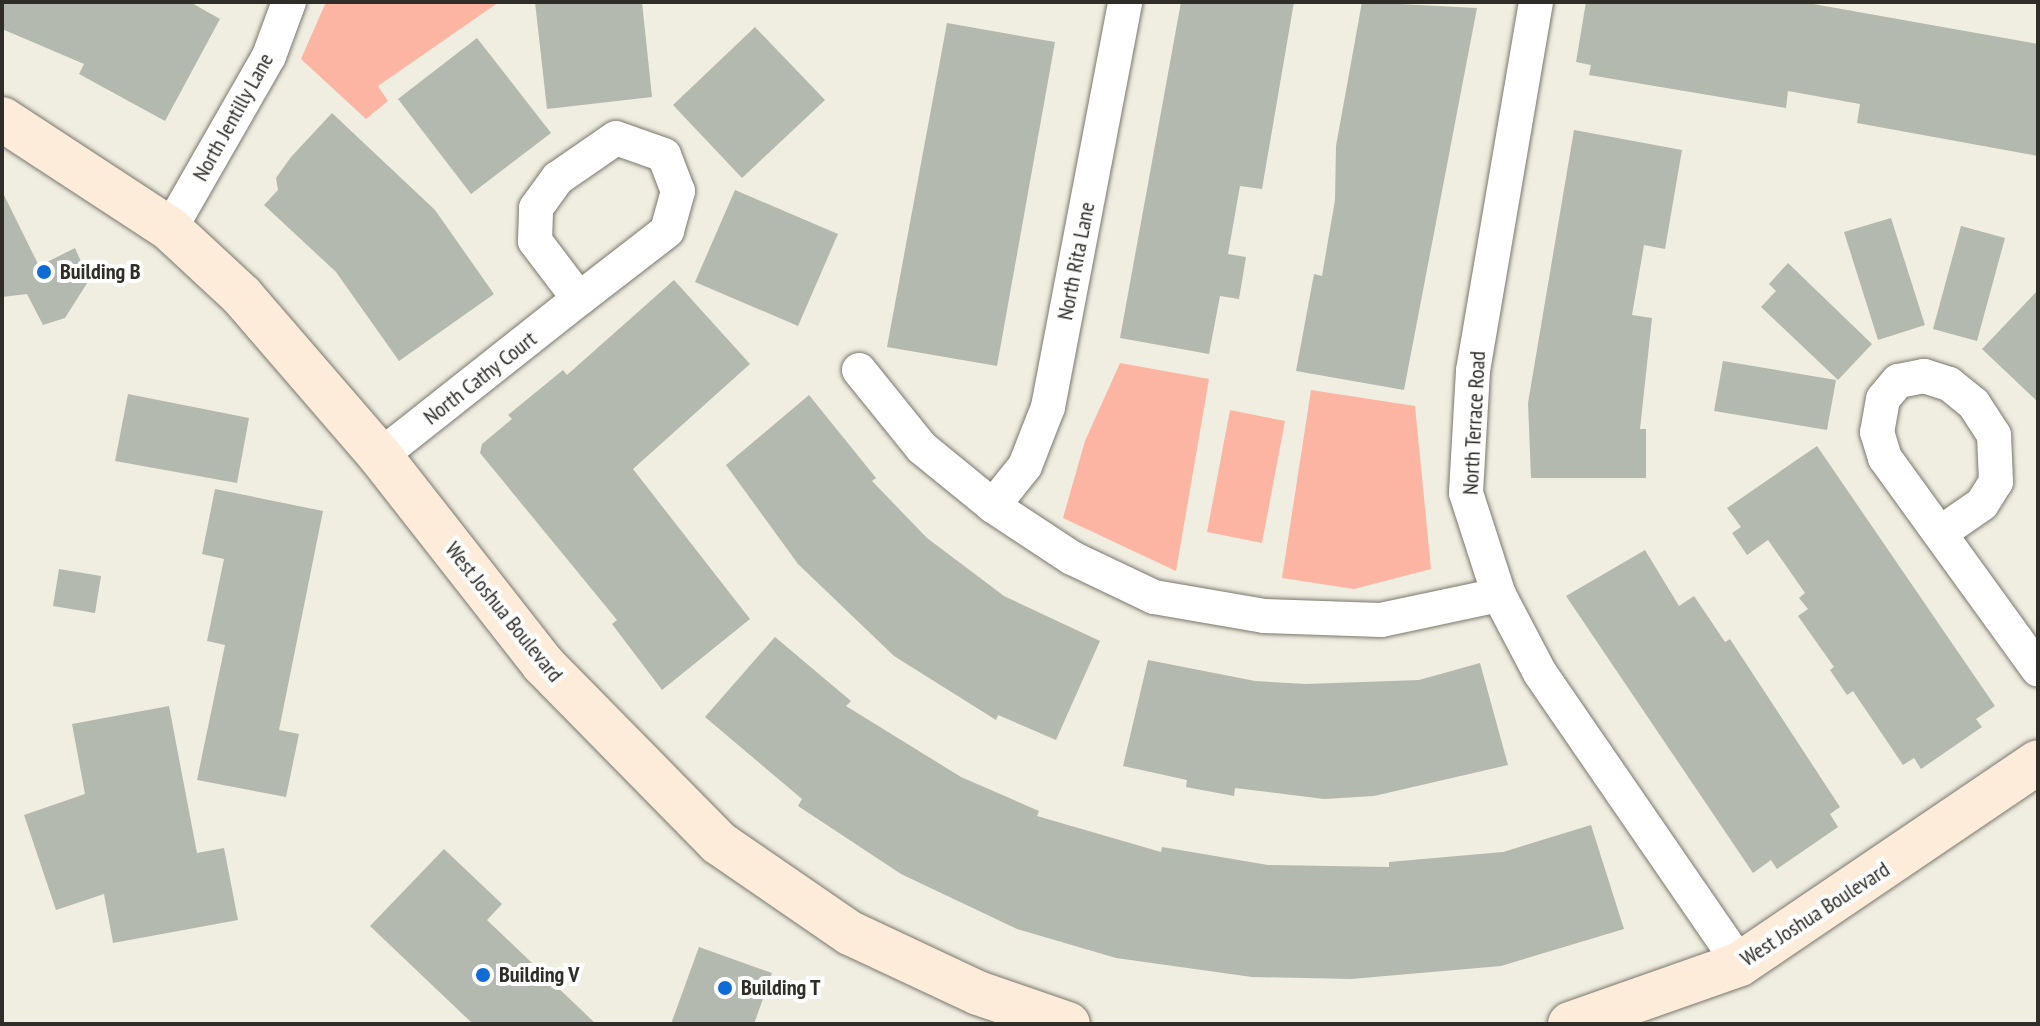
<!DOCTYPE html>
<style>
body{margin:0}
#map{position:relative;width:2040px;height:1026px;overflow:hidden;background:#f0ede1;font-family:"PT Sans Narrow",sans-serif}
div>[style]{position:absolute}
.green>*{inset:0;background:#fdb5a3}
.building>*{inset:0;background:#b3b9ae}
.roads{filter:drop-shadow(0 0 2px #7a786d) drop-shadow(0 0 2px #7a786d)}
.street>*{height:34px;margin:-17px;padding:0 17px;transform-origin:17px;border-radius:17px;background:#fff}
.secondary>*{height:44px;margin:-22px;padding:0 22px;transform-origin:22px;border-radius:22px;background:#feecdb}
.dots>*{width:22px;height:22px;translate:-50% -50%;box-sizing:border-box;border:4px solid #fff;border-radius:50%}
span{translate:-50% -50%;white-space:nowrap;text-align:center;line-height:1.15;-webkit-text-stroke:8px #fff;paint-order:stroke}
.street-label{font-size:22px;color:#2e2d28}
.poi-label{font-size:22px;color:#2e2d28;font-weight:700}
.left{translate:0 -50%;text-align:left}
.frame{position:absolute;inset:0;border:4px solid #2e2d28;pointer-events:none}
</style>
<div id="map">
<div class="green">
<div style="clip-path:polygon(326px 2px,499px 2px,378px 86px,388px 101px,366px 119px,301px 59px)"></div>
<div style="clip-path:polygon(1120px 363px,1209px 379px,1176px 571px,1063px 518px,1085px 441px)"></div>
<div style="clip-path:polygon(1311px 390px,1415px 406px,1431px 569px,1354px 589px,1282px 578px)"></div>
<div style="clip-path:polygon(1230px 410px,1285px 421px,1262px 543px,1207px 532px)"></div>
</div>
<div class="building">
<div style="clip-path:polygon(2px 2px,190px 2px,220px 19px,165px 121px,79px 74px,84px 64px,2px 29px)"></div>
<div style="clip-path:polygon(535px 2px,642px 2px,652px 97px,547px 109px)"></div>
<div style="clip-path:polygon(1181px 2px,1294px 2px,1262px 189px,1240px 186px,1228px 254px,1246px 257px,1239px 299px,1220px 296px,1209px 354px,1120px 338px)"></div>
<div style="clip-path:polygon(1362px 2px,1477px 8px,1404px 390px,1296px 371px,1314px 274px,1322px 276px,1335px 200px,1336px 146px)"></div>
<div style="clip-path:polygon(1586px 2px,1802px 2px,2038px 44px,2038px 156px,1857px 123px,1860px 104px,1788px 91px,1786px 108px,1589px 75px,1591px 65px,1576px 62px)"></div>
<div style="clip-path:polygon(947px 23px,1055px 42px,997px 366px,887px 347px)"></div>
<div style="clip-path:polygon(755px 27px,825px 100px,742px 178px,673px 105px)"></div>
<div style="clip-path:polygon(477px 38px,551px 133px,471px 194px,398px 99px)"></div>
<div style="clip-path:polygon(332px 113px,435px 210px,494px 294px,399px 361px,336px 272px,264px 205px,278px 190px,276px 178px,291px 157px)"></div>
<div style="clip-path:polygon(1574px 130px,1682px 150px,1665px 249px,1644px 245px,1632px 315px,1652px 318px,1640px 429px,1646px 429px,1646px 478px,1531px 478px,1528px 403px)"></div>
<div style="clip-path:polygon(735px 190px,838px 234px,798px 326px,695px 282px)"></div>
<div style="clip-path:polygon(2px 191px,39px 266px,75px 248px,89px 280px,65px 318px,43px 325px,27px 294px,2px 297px)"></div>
<div style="clip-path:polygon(1891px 218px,1925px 325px,1878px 340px,1844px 232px)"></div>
<div style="clip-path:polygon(1961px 226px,2005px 238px,1977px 341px,1933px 329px)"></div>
<div style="clip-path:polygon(1788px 263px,1872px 344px,1838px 380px,1761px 307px,1776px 291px,1769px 284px)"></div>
<div style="clip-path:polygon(674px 280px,750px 364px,633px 469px,750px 619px,662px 690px,612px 624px,617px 620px,480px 453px,482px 444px,512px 419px,508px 415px,563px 370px,567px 375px)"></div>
<div style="clip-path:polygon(2038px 290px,2038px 402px,1982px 349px)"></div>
<div style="clip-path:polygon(1723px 361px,1836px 380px,1827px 430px,1714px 411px)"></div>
<div style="clip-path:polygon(128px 394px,249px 418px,237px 483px,115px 461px)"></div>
<div style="clip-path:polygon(809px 395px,876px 478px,872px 481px,927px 538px,1004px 596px,1100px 641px,1056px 740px,998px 715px,996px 720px,894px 656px,798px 564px,726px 465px)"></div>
<div style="clip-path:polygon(1817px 446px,1995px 706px,1976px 719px,1982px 727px,1921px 769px,1914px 758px,1903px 765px,1853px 691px,1847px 695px,1830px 670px,1834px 667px,1798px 616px,1808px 609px,1799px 598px,1805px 593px,1768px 540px,1747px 555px,1732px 533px,1741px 527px,1727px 508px)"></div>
<div style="clip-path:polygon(215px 489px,323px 511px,279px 730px,299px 734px,286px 797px,197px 780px,225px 645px,207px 641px,224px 559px,202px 554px)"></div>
<div style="clip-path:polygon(1645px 550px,1679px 606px,1694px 596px,1725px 642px,1730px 639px,1840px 807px,1830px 814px,1838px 827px,1777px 869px,1771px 860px,1753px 873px,1566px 596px)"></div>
<div style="clip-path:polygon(59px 569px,101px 576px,95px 613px,53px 606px)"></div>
<div style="clip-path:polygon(775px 637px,851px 701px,846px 706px,961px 777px,1039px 811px,1037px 816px,1161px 852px,1162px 847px,1268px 865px,1389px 867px,1389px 862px,1503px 852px,1591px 825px,1624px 929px,1501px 966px,1351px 979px,1252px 977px,1116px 958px,1017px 929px,901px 874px,798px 806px,802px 799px,705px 717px)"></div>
<div style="clip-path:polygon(1148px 660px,1255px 681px,1306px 684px,1419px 680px,1480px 663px,1508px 765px,1374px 796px,1324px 799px,1235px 788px,1234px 796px,1186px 787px,1187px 780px,1123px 766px)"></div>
<div style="clip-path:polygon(169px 706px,197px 853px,224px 848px,238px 920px,113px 943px,104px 894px,56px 910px,24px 815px,85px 794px,72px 724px)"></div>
<div style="clip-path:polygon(444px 849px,502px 904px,487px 920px,596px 1024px,473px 1024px,370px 926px)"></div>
<div style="clip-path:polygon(699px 947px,772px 973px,754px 1024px,671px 1024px)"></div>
</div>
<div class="roads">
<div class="street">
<div style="left:1536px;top:2px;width:374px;rotate:99.7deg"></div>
<div style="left:1473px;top:371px;width:122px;rotate:93.3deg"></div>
<div style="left:1466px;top:493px;width:107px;rotate:72.1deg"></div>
<div style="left:1499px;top:595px;width:88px;rotate:62.3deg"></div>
<div style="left:1540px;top:673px;width:353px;rotate:55.5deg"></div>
<div style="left:616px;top:138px;width:51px;rotate:19.5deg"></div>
<div style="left:664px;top:155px;width:39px;rotate:69deg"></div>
<div style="left:678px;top:191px;width:41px;rotate:105.4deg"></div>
<div style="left:667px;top:231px;width:111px;rotate:142.3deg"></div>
<div style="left:579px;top:299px;width:73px;rotate:-127.2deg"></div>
<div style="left:535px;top:241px;width:33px;rotate:-88deg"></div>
<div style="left:536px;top:208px;width:37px;rotate:-54deg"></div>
<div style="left:558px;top:178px;width:70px;rotate:-34.6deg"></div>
<div style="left:170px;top:229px;width:199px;rotate:-60.2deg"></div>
<div style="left:269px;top:56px;width:58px;rotate:-69.7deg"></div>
<div style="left:859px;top:370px;width:100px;rotate:51.1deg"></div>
<div style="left:922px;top:448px;width:92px;rotate:39.2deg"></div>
<div style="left:993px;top:506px;width:95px;rotate:33.4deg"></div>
<div style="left:1072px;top:558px;width:91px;rotate:25.4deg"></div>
<div style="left:1154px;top:597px;width:112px;rotate:9.8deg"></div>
<div style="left:1264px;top:616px;width:117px;rotate:2deg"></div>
<div style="left:1381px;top:620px;width:121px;rotate:-12deg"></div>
<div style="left:380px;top:456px;width:253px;rotate:-38.3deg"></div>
<div style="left:993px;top:506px;width:51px;rotate:-51.3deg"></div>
<div style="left:1025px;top:466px;width:63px;rotate:-68.7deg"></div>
<div style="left:1048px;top:407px;width:412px;rotate:-79.2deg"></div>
<div style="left:1943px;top:531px;width:47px;rotate:-34.7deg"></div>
<div style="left:1982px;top:504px;width:26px;rotate:-58deg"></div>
<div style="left:1996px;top:482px;width:47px;rotate:-92.4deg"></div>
<div style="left:1994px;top:435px;width:37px;rotate:-123deg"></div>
<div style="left:1974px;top:404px;width:32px;rotate:-141deg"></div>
<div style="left:1949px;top:384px;width:26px;rotate:-162deg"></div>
<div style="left:1924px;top:376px;width:26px;rotate:169deg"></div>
<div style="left:1898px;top:381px;width:23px;rotate:130deg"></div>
<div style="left:1883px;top:399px;width:34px;rotate:100deg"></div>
<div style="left:1877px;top:432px;width:27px;rotate:73deg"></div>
<div style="left:1885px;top:458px;width:261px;rotate:54.1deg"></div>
</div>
<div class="secondary">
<div style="left:2px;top:119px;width:201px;rotate:33.2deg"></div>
<div style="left:170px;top:229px;width:98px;rotate:42.9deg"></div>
<div style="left:242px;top:296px;width:211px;rotate:49.2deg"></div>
<div style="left:380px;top:456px;width:264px;rotate:51.9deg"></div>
<div style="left:543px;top:664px;width:251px;rotate:45.5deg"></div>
<div style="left:719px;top:843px;width:159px;rotate:34.5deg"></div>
<div style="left:850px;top:933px;width:141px;rotate:25.1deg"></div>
<div style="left:978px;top:993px;width:95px;rotate:19deg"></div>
<div style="left:1570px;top:1024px;width:180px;rotate:-19.4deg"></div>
<div style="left:1740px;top:964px;width:360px;rotate:-34.1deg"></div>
</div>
</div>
<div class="dots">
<div style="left:44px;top:272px;background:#0f6cd5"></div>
<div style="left:483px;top:975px;background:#0f6cd5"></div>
<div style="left:725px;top:988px;background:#0f6cd5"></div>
</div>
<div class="street-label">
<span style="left:233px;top:117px;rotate:-61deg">North Jentilly Lane</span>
<span style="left:1076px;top:261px;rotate:-79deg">North Rita Lane</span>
<span style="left:480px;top:378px;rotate:-38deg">North Cathy Court</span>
<span style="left:1474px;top:423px;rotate:-87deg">North Terrace Road</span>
<span style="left:504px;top:612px;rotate:51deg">West Joshua Boulevard</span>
<span style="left:1815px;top:914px;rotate:-33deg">West Joshua Boulevard</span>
</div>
<div class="poi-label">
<span class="left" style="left:60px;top:272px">Building B</span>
<span class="left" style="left:499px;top:975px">Building V</span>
<span class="left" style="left:741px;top:988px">Building T</span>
</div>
<div class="frame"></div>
</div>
